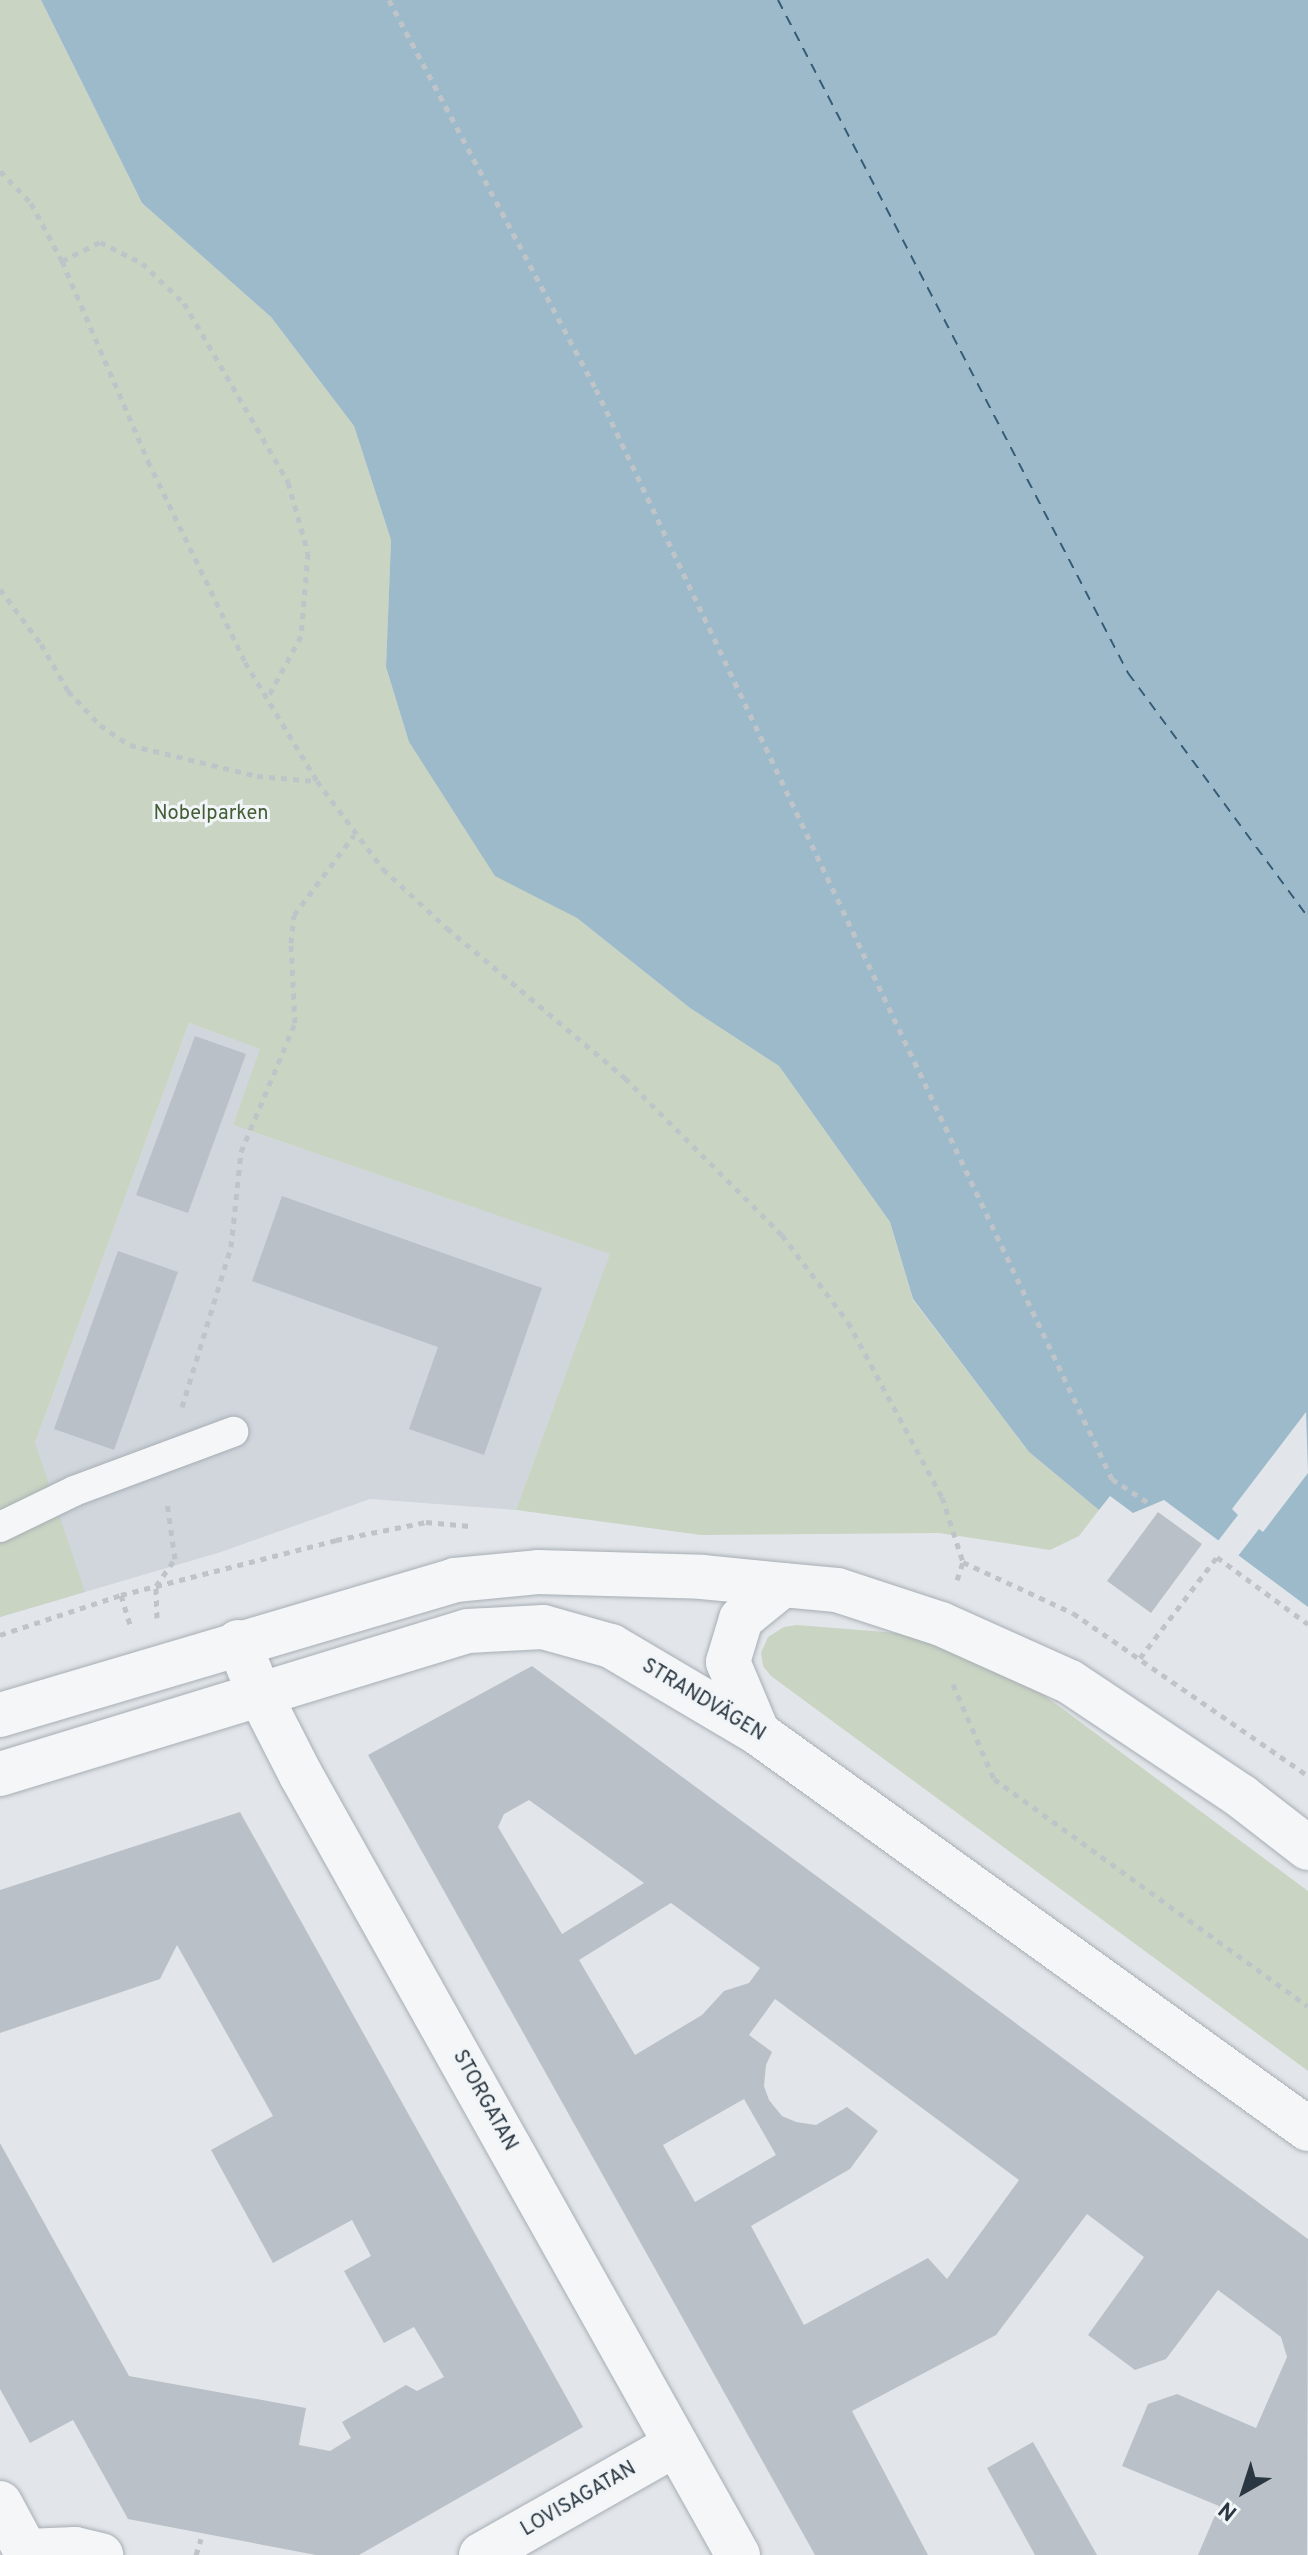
<!DOCTYPE html>
<meta charset="utf-8">
<style>
body{margin:0}
#map{position:relative;width:1308px;height:2555px;overflow:hidden;background:#e2e6ea;font-family:Overpass,sans-serif}
div>[style]{position:absolute}
.built>*{inset:0;background:#d0d6dc}
.green>*{inset:0;background:#cad4c3}
.water>*{inset:0;background:#9dbaca}
.pier>*{inset:0;background:#e2e6ea}
.ferry>*{height:2px;margin-top:-1px;transform-origin:0;background:repeating-linear-gradient(90deg,#345c76 0 10px,transparent 0 18px)}
.building>*{inset:0;background:#b9c0c7}
.path>*{height:5px;margin-top:-2.5px;transform-origin:0;background:repeating-linear-gradient(90deg,#bfc4c9 0 6px,transparent 0 12px)}
.roads{filter:drop-shadow(0 0 2px #a7aeb4) drop-shadow(0 0 2px #a7aeb4)}
.service>*{height:30px;margin:-15px;padding:0 15px;transform-origin:15px;border-radius:15px;background:#f4f6f8}
.minor>*{height:44px;margin:-22px;padding:0 22px;transform-origin:22px;border-radius:22px;background:#f4f6f8}
.tertiary>*{height:44px;margin:-22px;padding:0 22px;transform-origin:22px;border-radius:22px;background:#f4f6f8}
span{translate:-50% -50%;white-space:nowrap;text-align:center;line-height:1.15;-webkit-text-stroke:6px #f1f5f7;paint-order:stroke}
.park-label{font-size:20px;color:#455e37}
.street-label{font-size:20px;color:#2a3742}
.north{position:absolute;left:1204px;top:2451px;width:80px;height:80px;-webkit-text-stroke:6px #f1f5f7;paint-order:stroke;rotate:219deg;font-size:22px;font-weight:700;line-height:32px;text-align:center;color:#2a3742}
.north::after{content:'';display:block;margin:auto;width:28px;height:36px;background:#2a3742;clip-path:polygon(50% 0,100% 100%,50% 72%,0 100%)}
</style>
<div id="map">
<div class="built">
<div style="clip-path:polygon(189px 1023px,261px 1049px,233px 1125px,611px 1254px,516px 1510px,370px 1499px,221px 1552px,0 1617px,35px 1443px)"></div>
</div>
<div class="green">
<div style="clip-path:polygon(0 0,41px 0,142px 203px,271px 317px,354px 426px,391px 540px,386px 667px,409px 742px,495px 875px,577px 918px,690px 1008px,779px 1066px,890px 1222px,913px 1300px,1029px 1452px,1099px 1510px,1079px 1536px,1050px 1550px,939px 1533px,701px 1535px,516px 1510px,610px 1254px,233px 1125px,260px 1049px,189px 1023px,35px 1443px,85px 1592px,0 1617px)"></div>
<div style="clip-path:polygon(797px 1625px,922px 1635px,1025px 1681px,1308px 1891px,1308px 2071px,771px 1676px,763px 1666px,761px 1653px,768px 1637px,784px 1627px)"></div>
</div>
<div class="water">
<div style="clip-path:polygon(41px 0,1308px 0,1308px 1607px,1164px 1500px,1133px 1513px,1110px 1496px,1099px 1510px,1029px 1452px,913px 1299px,890px 1222px,779px 1066px,690px 1008px,577px 918px,495px 876px,409px 742px,386px 667px,391px 540px,354px 426px,271px 317px,142px 203px)"></div>
</div>
<div class="pier">
<div style="clip-path:polygon(1306px 1412px,1308px 1473px,1263px 1532px,1259px 1529px,1238px 1556px,1218px 1541px,1238px 1515px,1232px 1509px)"></div>
</div>
<div class="ferry">
<div style="left:778px;top:0;width:759px;rotate:62.52deg"></div>
<div style="left:1128px;top:673px;width:303px;rotate:53.6deg"></div>
</div>
<div class="building">
<div style="clip-path:polygon(195px 1036px,246px 1054px,188px 1213px,136px 1195px)"></div>
<div style="clip-path:polygon(282px 1196px,542px 1288px,484px 1455px,409px 1429px,438px 1347px,252px 1281px)"></div>
<div style="clip-path:polygon(118px 1251px,178px 1272px,114px 1450px,54px 1429px)"></div>
<div style="clip-path:polygon(1158px 1512px,1202px 1544px,1151px 1613px,1107px 1581px)"></div>
<div style="clip-path:polygon(evenodd,532px 1666px,1308px 2239px,1307px 2555px,1198px 2555px,1219px 2506px,1122px 2466px,1148px 2404px,1177px 2394px,1256px 2428px,1287px 2357px,1281px 2337px,1218px 2290px,1166px 2359px,1135px 2370px,1088px 2335px,1144px 2257px,1087px 2214px,996px 2335px,852px 2411px,928px 2555px,815px 2555px,368px 1755px,532px 1666px,529px 1800px,622px 1867px,644px 1883px,562px 1934px,498px 1827px,504px 1814px,529px 1800px,532px 1666px,671px 1903px,760px 1968px,749px 1983px,724px 1991px,702px 2015px,635px 2055px,579px 1960px,671px 1903px,532px 1666px,775px 1999px,1019px 2180px,947px 2279px,928px 2258px,804px 2325px,751px 2226px,850px 2169px,878px 2131px,847px 2107px,816px 2125px,796px 2122px,782px 2116px,769px 2100px,764px 2086px,766px 2065px,772px 2052px,749px 2035px,775px 1999px,532px 1666px,744px 2099px,776px 2155px,695px 2202px,663px 2145px,744px 2099px)"></div>
<div style="clip-path:polygon(240px 1812px,583px 2427px,359px 2555px,316px 2555px,128px 2519px,73px 2420px,30px 2443px,0 2389px,0 2143px,129px 2376px,306px 2408px,299px 2445px,330px 2451px,351px 2438px,342px 2422px,406px 2385px,417px 2391px,444px 2377px,414px 2327px,384px 2343px,344px 2271px,371px 2256px,352px 2220px,273px 2263px,211px 2150px,273px 2116px,177px 1945px,160px 1979px,0 2033px,0 1890px)"></div>
<div style="clip-path:polygon(1033px 2442px,1097px 2555px,1035px 2555px,987px 2468px)"></div>
</div>
<div class="path">
<div style="left:389px;top:0;width:441px;rotate:62deg"></div>
<div style="left:596px;top:389px;width:1206px;rotate:64.67deg"></div>
<div style="left:1112px;top:1479px;width:48px;rotate:33deg"></div>
<div style="left:0;top:171px;width:45px;rotate:45.9deg"></div>
<div style="left:31px;top:203px;width:66px;rotate:61.9deg"></div>
<div style="left:62px;top:261px;width:218px;rotate:66.7deg"></div>
<div style="left:148px;top:461px;width:223px;rotate:64.2deg"></div>
<div style="left:245px;top:662px;width:139px;rotate:58.8deg"></div>
<div style="left:317px;top:781px;width:110px;rotate:53.1deg"></div>
<div style="left:383px;top:869px;width:87px;rotate:42.7deg"></div>
<div style="left:447px;top:928px;width:233px;rotate:40.1deg"></div>
<div style="left:625px;top:1078px;width:222px;rotate:45deg"></div>
<div style="left:782px;top:1235px;width:109px;rotate:52.8deg"></div>
<div style="left:848px;top:1322px;width:199px;rotate:61.8deg"></div>
<div style="left:942px;top:1497px;width:68px;rotate:72.1deg"></div>
<div style="left:62px;top:261px;width:42px;rotate:-26.6deg"></div>
<div style="left:100px;top:242px;width:47px;rotate:26.6deg"></div>
<div style="left:142px;top:263px;width:58px;rotate:43.6deg"></div>
<div style="left:184px;top:303px;width:207px;rotate:59.8deg"></div>
<div style="left:288px;top:482px;width:74px;rotate:74.3deg"></div>
<div style="left:308px;top:553px;width:83px;rotate:94.8deg"></div>
<div style="left:301px;top:636px;width:72px;rotate:118.4deg"></div>
<div style="left:0;top:589px;width:69px;rotate:53.3deg"></div>
<div style="left:41px;top:644px;width:54px;rotate:60.1deg"></div>
<div style="left:68px;top:691px;width:47px;rotate:46.7deg"></div>
<div style="left:100px;top:725px;width:36px;rotate:34deg"></div>
<div style="left:130px;top:745px;width:131px;rotate:13.7deg"></div>
<div style="left:257px;top:776px;width:59px;rotate:4.8deg"></div>
<div style="left:182px;top:1407px;width:167px;rotate:-73deg"></div>
<div style="left:231px;top:1247px;width:96px;rotate:-84deg"></div>
<div style="left:241px;top:1152px;width:140px;rotate:-67.3deg"></div>
<div style="left:295px;top:1023px;width:80px;rotate:-92.9deg"></div>
<div style="left:291px;top:943px;width:28px;rotate:-84deg"></div>
<div style="left:294px;top:915px;width:100px;rotate:-53.1deg"></div>
<div style="left:963px;top:1562px;width:121px;rotate:24.9deg"></div>
<div style="left:1073px;top:1613px;width:286px;rotate:34.7deg"></div>
<div style="left:957px;top:1580px;width:19px;rotate:-72deg"></div>
<div style="left:121px;top:1595px;width:31px;rotate:73deg"></div>
<div style="left:157px;top:1618px;width:32px;rotate:-92deg"></div>
<div style="left:156px;top:1586px;width:33px;rotate:-55deg"></div>
<div style="left:175px;top:1559px;width:58px;rotate:-98deg"></div>
<div style="left:0;top:1635px;width:127px;rotate:-18.3deg"></div>
<div style="left:121px;top:1595px;width:222px;rotate:-14.3deg"></div>
<div style="left:336px;top:1540px;width:92px;rotate:-11.3deg"></div>
<div style="left:426px;top:1522px;width:44px;rotate:5.2deg"></div>
<div style="left:1140px;top:1658px;width:127px;rotate:-52.7deg"></div>
<div style="left:1217px;top:1557px;width:113px;rotate:36.4deg"></div>
<div style="left:953px;top:1684px;width:103px;rotate:66.7deg"></div>
<div style="left:994px;top:1779px;width:387px;rotate:35.9deg"></div>
<div style="left:196px;top:2555px;width:17px;rotate:-73deg"></div>
</div>
<div class="roads">
<div class="service">
<div style="left:0;top:1527px;width:82px;rotate:-25.9deg"></div>
<div style="left:74px;top:1491px;width:170px;rotate:-20.4deg"></div>
</div>
<div class="minor">
<div style="left:238px;top:1642px;width:55px;rotate:67.6deg"></div>
<div style="left:259px;top:1693px;width:92px;rotate:62.9deg"></div>
<div style="left:301px;top:1775px;width:894px;rotate:60.74deg"></div>
<div style="left:0;top:2503px;width:59px;rotate:61.7deg"></div>
<div style="left:27px;top:2551px;width:48px;rotate:-2.4deg"></div>
<div style="left:75px;top:2549px;width:27px;rotate:13deg"></div>
<div style="left:481px;top:2555px;width:224px;rotate:-29.6deg"></div>
</div>
<div class="tertiary">
<div style="left:0;top:1715px;width:475px;rotate:-16.5deg"></div>
<div style="left:455px;top:1580px;width:83px;rotate:-5.5deg"></div>
<div style="left:538px;top:1572px;width:164px;rotate:1.7deg"></div>
<div style="left:702px;top:1577px;width:81px;rotate:5.6deg"></div>
<div style="left:783px;top:1585px;width:54px;rotate:5.3deg"></div>
<div style="left:837px;top:1590px;width:109px;rotate:18.1deg"></div>
<div style="left:941px;top:1624px;width:141px;rotate:24.2deg"></div>
<div style="left:1070px;top:1682px;width:206px;rotate:33.7deg"></div>
<div style="left:1241px;top:1796px;width:85px;rotate:37.8deg"></div>
<div style="left:758px;top:1733px;width:77px;rotate:-112.9deg"></div>
<div style="left:728px;top:1662px;width:45px;rotate:-73.2deg"></div>
<div style="left:741px;top:1619px;width:54px;rotate:-39deg"></div>
<div style="left:0;top:1774px;width:489px;rotate:-17deg"></div>
<div style="left:468px;top:1631px;width:75px;rotate:-3.1deg"></div>
<div style="left:543px;top:1627px;width:71px;rotate:15.6deg"></div>
<div style="left:611px;top:1646px;width:171px;rotate:30.6deg"></div>
<div style="left:758px;top:1733px;width:678px;rotate:35.75deg"></div>
</div>
</div>
<div class="park-label">
<span style="left:211px;top:814px">Nobelparken</span>
</div>
<div class="street-label">
<span style="left:703px;top:1701px;rotate:31deg">STRANDVÄGEN</span>
<span style="left:484px;top:2101px;rotate:61deg">STORGATAN</span>
<span style="left:579px;top:2500px;rotate:-30deg">LOVISAGATAN</span>
</div>
<div class="north">N</div>
</div>
